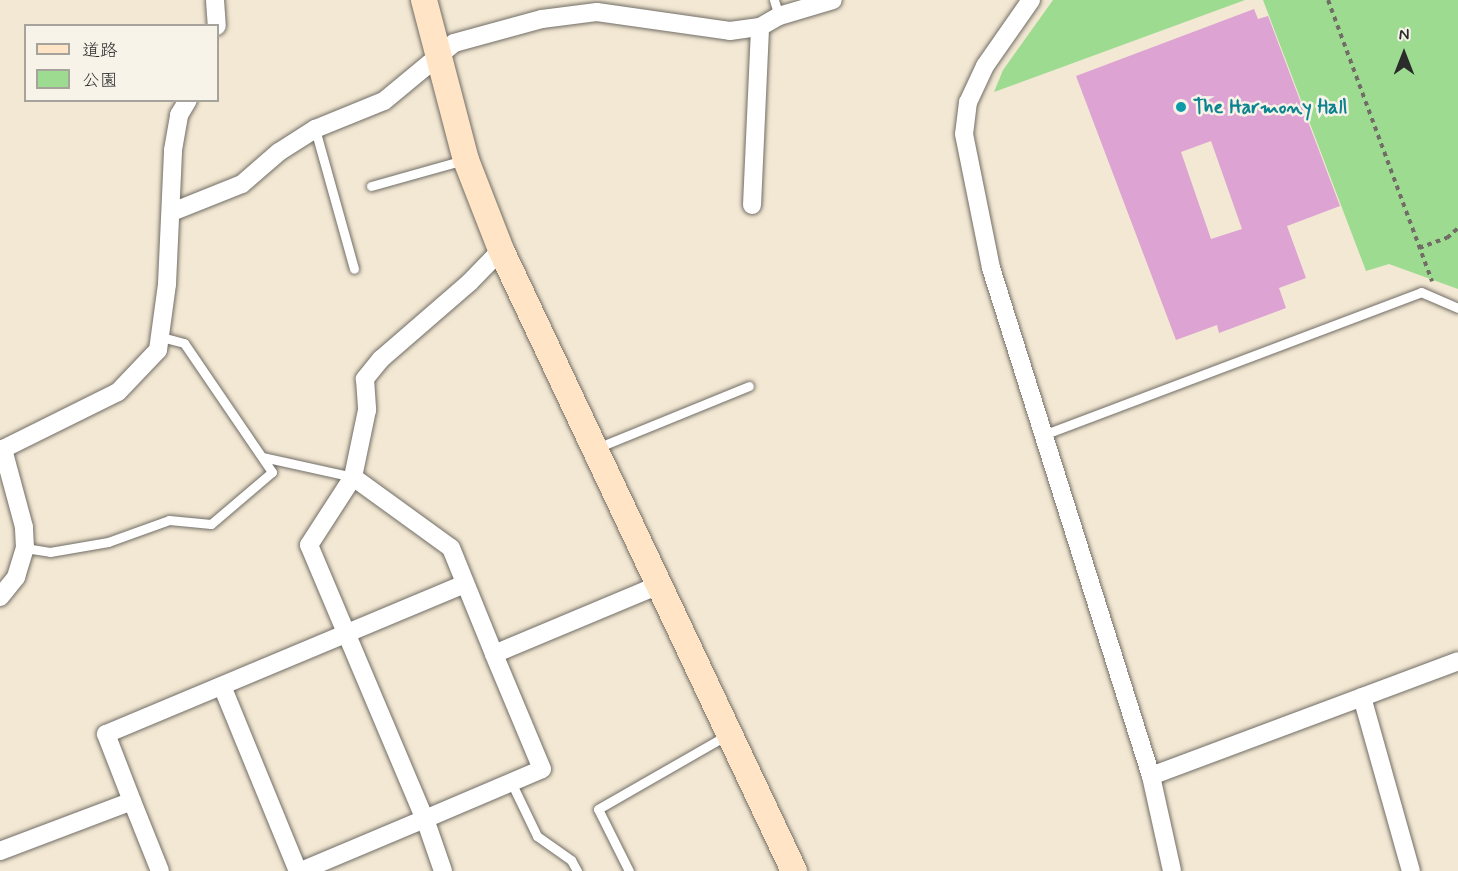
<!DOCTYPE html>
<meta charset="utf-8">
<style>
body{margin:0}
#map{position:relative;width:1458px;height:871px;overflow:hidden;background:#f3e8d3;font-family:Mynerve,"Klee One",sans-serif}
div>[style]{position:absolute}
.green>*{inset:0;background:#9ddb91}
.building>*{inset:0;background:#dda3d3}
.path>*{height:4px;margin-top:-2px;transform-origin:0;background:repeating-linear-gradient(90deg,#716d66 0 4.5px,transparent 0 9px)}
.roads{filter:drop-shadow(0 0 2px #716d66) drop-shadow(0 0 2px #716d66)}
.lane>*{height:9px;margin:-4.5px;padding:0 4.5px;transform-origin:4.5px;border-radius:4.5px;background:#fff}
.street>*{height:18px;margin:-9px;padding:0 9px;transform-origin:9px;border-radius:9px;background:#fff}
.secondary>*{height:26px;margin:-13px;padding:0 13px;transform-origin:13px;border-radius:13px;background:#ffe4c6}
.dots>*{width:16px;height:16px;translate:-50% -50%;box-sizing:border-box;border:3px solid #f7f3e8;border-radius:50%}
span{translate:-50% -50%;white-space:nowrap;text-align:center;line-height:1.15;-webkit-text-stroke:5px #f7f3e8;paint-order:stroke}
.culture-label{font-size:20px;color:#0d838f;font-weight:700}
.left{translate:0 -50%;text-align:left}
.legend{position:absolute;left:24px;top:24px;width:195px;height:78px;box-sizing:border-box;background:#f7f3e8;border:2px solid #a5a39c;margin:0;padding:8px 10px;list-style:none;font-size:18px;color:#2b2b2b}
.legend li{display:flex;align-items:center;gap:12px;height:30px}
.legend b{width:30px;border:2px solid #a5a39c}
.north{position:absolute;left:1374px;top:24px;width:60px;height:60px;-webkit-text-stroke:4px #f7f3e8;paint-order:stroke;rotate:0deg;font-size:16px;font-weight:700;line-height:24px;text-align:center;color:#2b2b2b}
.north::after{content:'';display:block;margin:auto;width:21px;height:27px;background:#2b2b2b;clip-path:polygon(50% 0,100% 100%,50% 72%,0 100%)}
</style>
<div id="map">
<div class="green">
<div style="clip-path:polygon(1053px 0,1245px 0,994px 92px,1003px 70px)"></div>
<div style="clip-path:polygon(1263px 0,1458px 0,1458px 289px,1389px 264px,1366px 271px)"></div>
</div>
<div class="building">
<div style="clip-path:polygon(evenodd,1254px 9px,1258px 19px,1268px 16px,1340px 206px,1287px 226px,1306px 278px,1279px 288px,1286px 308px,1219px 333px,1217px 325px,1176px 340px,1076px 76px,1254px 9px,1211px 141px,1242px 229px,1211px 239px,1181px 152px,1211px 141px)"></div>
</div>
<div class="path">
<div style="left:1328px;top:0;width:300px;rotate:69.7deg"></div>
<div style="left:1419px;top:248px;width:30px;rotate:-20deg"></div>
<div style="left:1447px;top:238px;width:15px;rotate:-42deg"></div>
</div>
<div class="roads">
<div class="lane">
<div style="left:774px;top:0;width:17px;rotate:73deg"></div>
<div style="left:315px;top:129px;width:145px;rotate:74.4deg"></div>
<div style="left:371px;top:186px;width:97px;rotate:-15.6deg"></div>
<div style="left:1043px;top:435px;width:404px;rotate:-20.7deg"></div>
<div style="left:1421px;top:292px;width:40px;rotate:23.4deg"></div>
<div style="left:597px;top:448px;width:164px;rotate:-22.2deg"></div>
<div style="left:263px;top:457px;width:92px;rotate:12.5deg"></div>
<div style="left:25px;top:548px;width:25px;rotate:9deg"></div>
<div style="left:50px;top:552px;width:59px;rotate:-9.8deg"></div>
<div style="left:108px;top:542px;width:65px;rotate:-19.8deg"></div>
<div style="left:169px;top:520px;width:42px;rotate:5.4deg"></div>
<div style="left:211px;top:524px;width:80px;rotate:-40.4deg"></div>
<div style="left:272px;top:472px;width:156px;rotate:-124.3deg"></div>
<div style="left:184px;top:343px;width:23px;rotate:-165deg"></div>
<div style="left:511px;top:782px;width:60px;rotate:64.3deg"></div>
<div style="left:537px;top:836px;width:42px;rotate:35.2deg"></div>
<div style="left:571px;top:860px;width:13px;rotate:61deg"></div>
<div style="left:629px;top:871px;width:69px;rotate:-116.6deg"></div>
<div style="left:598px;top:809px;width:149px;rotate:-29.8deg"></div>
</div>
<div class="street">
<div style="left:215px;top:0;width:26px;rotate:86deg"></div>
<div style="left:1031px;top:0;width:80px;rotate:124.9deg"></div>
<div style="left:985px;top:66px;width:40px;rotate:115deg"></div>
<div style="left:968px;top:102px;width:32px;rotate:97deg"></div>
<div style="left:964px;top:134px;width:137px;rotate:78.6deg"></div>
<div style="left:991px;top:268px;width:533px;rotate:72.52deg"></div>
<div style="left:1151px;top:776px;width:97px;rotate:77.5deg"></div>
<div style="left:752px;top:205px;width:178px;rotate:-87.4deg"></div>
<div style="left:172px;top:212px;width:75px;rotate:-21.8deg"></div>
<div style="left:242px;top:184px;width:49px;rotate:-40.9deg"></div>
<div style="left:279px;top:152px;width:43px;rotate:-32.6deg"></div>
<div style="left:315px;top:129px;width:74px;rotate:-22.1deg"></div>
<div style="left:384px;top:101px;width:91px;rotate:-39.6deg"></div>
<div style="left:454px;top:43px;width:91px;rotate:-15.3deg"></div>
<div style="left:542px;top:19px;width:55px;rotate:-7.3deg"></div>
<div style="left:597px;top:12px;width:134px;rotate:8.1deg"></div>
<div style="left:730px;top:31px;width:30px;rotate:-8deg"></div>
<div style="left:760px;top:27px;width:22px;rotate:-30deg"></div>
<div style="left:779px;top:16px;width:56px;rotate:-16.5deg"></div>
<div style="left:501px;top:250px;width:45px;rotate:134.1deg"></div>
<div style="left:470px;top:282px;width:118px;rotate:139.1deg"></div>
<div style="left:381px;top:359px;width:26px;rotate:129deg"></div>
<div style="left:365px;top:379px;width:31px;rotate:86deg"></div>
<div style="left:367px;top:410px;width:68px;rotate:101.8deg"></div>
<div style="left:353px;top:477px;width:81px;rotate:122.9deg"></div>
<div style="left:309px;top:545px;width:298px;rotate:67.1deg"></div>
<div style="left:425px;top:819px;width:127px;rotate:-23.1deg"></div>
<div style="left:542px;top:769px;width:125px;rotate:-112.7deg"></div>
<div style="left:494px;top:654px;width:181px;rotate:-22.7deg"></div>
<div style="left:353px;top:477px;width:121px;rotate:35.9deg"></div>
<div style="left:451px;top:548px;width:114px;rotate:67.9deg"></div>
<div style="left:0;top:597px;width:26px;rotate:-51deg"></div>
<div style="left:16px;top:577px;width:30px;rotate:-73deg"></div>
<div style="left:25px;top:548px;width:21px;rotate:-93deg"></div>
<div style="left:24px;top:527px;width:81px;rotate:-105.1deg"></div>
<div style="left:3px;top:449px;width:128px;rotate:-26.4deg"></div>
<div style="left:118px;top:392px;width:58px;rotate:-46.4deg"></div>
<div style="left:158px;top:350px;width:67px;rotate:-82.2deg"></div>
<div style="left:167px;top:284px;width:134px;rotate:-87.4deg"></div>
<div style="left:173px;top:150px;width:36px;rotate:-80deg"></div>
<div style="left:179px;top:115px;width:17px;rotate:-59deg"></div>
<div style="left:222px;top:686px;width:200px;rotate:67.7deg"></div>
<div style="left:1362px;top:697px;width:181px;rotate:74.3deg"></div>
<div style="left:1151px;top:776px;width:328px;rotate:-20.5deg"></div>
<div style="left:132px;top:801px;width:75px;rotate:68.2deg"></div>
<div style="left:0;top:851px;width:141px;rotate:-20.7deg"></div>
<div style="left:132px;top:801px;width:72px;rotate:-111.2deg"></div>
<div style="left:106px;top:734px;width:389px;rotate:-22.7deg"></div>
<div style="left:301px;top:871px;width:134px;rotate:-22.8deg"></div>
<div style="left:425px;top:819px;width:55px;rotate:70.9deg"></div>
</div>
<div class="secondary">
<div style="left:424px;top:0;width:165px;rotate:75.3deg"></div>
<div style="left:466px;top:160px;width:97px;rotate:68.7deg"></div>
<div style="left:501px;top:250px;width:687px;rotate:64.74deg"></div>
</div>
</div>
<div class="dots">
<div style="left:1181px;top:107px;background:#0f9aa8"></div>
</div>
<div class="culture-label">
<span class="left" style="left:1193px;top:107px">The Harmony Hall</span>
</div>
<ul class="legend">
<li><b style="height:8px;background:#ffe4c6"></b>道路</li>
<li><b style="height:16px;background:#9ddb91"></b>公園</li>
</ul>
<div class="north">N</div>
</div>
